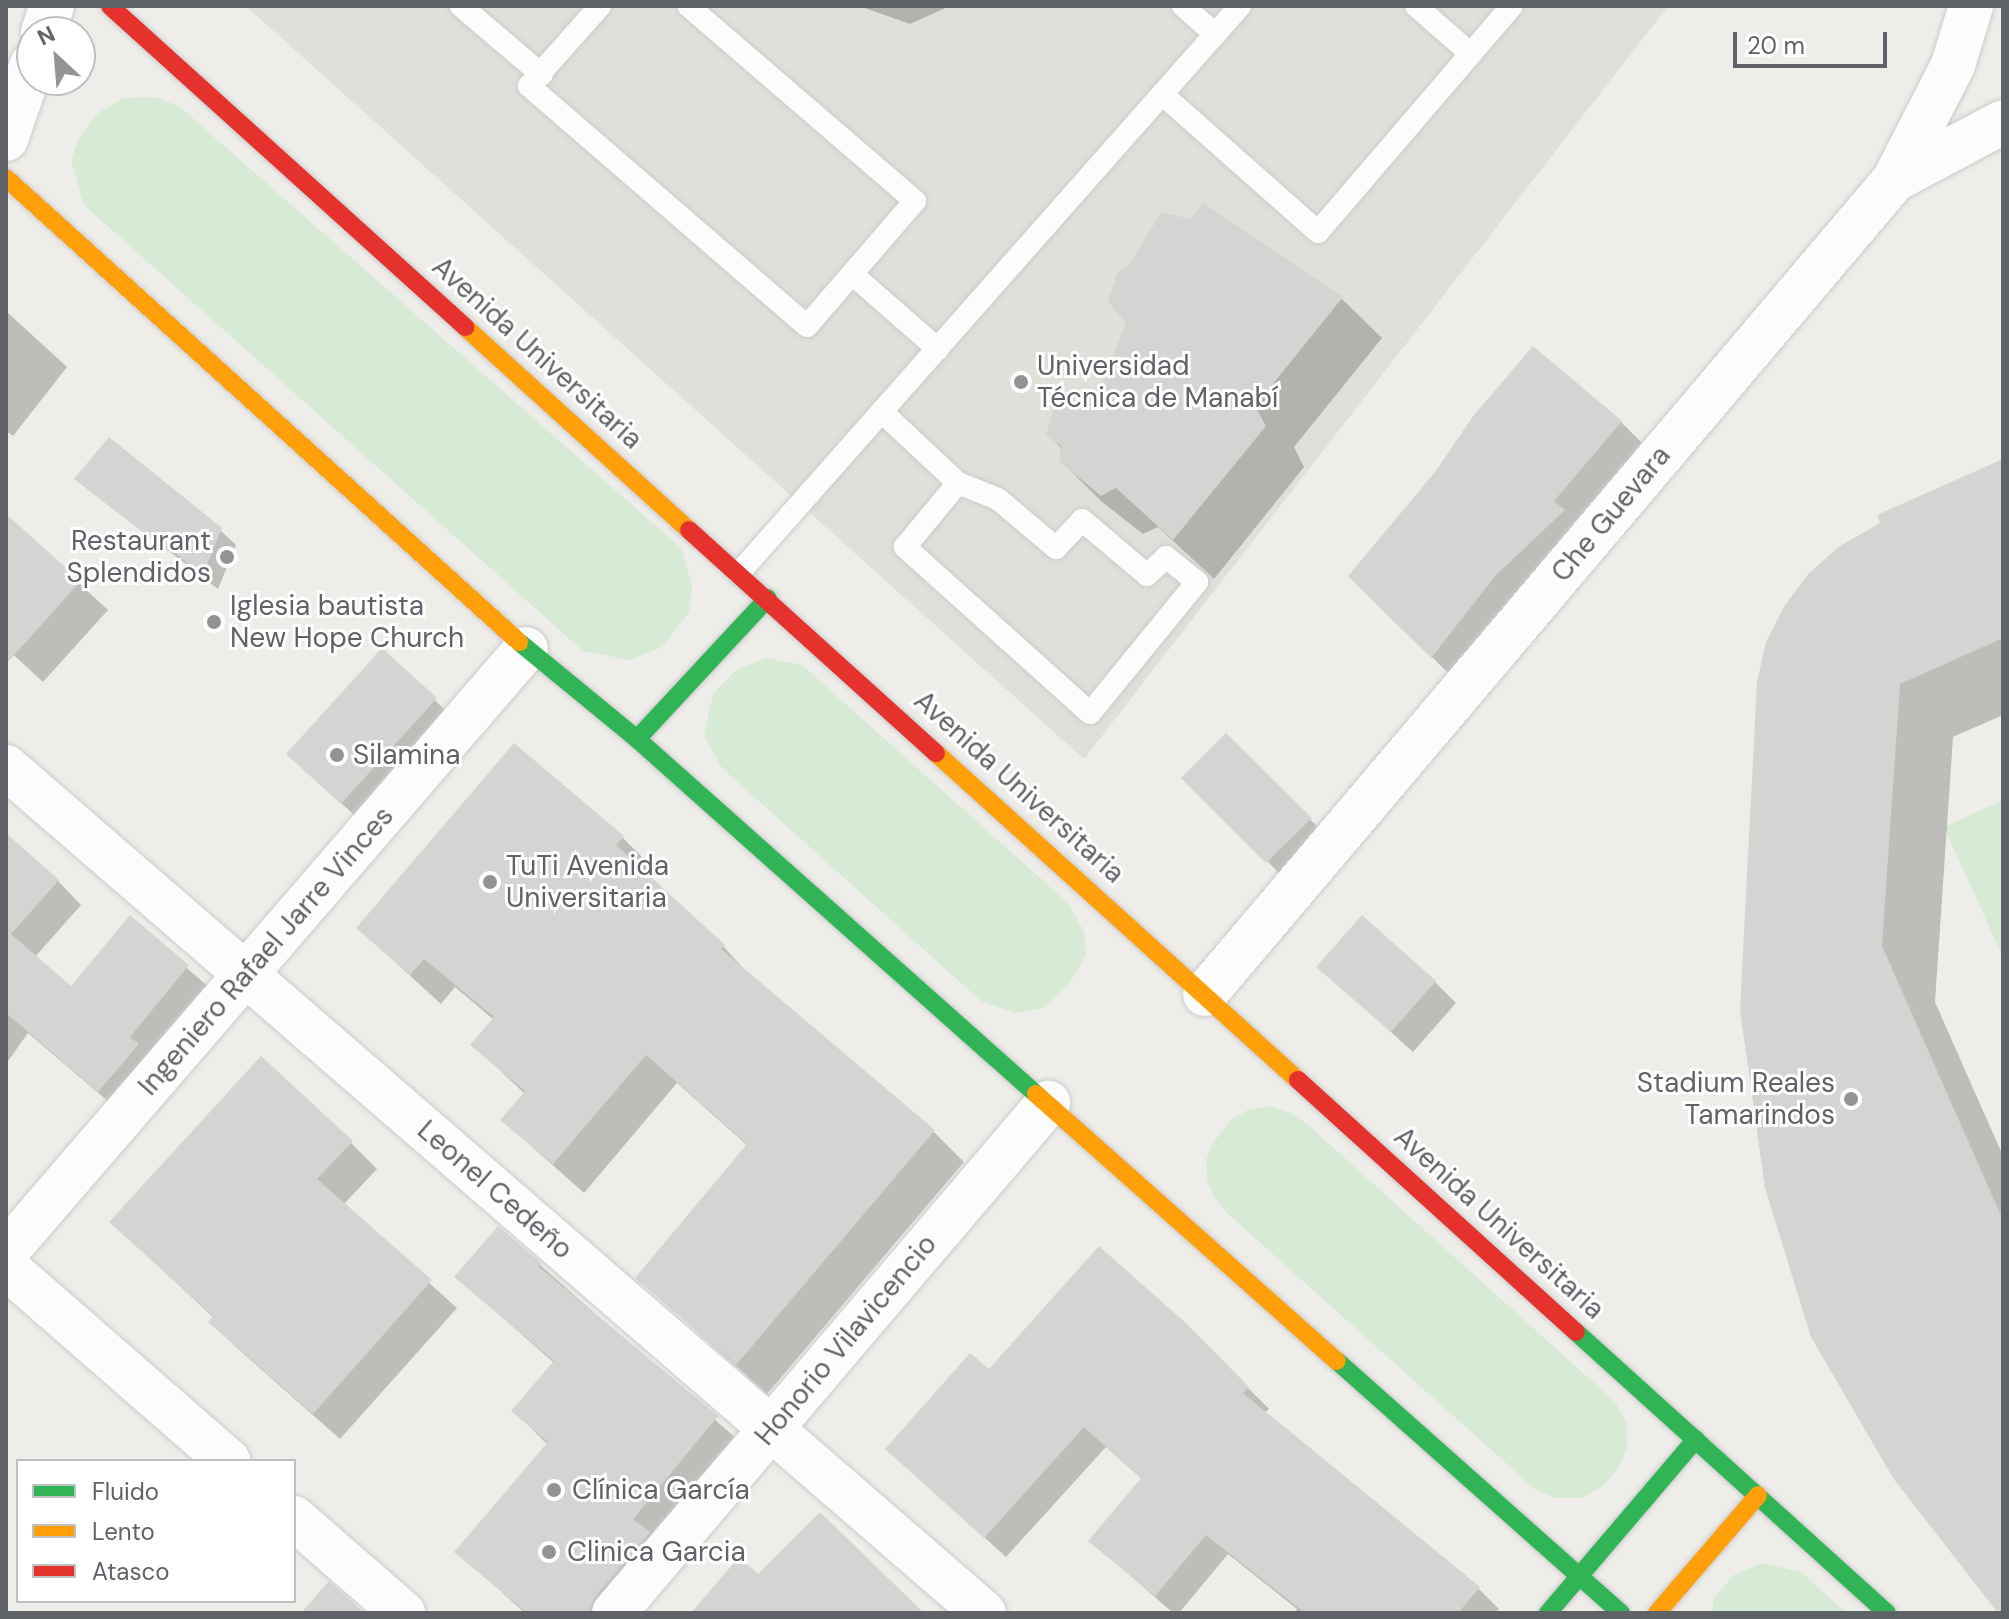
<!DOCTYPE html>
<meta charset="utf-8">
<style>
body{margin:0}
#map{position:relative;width:2009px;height:1619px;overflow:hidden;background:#eeede9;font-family:"DM Sans",sans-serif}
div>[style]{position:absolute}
.education>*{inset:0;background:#e1dfd9}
.green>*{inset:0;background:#d7ead5}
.shadow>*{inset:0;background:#0003}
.building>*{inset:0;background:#d5d4d2}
.roads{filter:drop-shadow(0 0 2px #cbcbcb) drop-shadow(0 0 2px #cbcbcb)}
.lane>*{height:22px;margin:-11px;padding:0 11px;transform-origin:11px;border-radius:11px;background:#fcfcfc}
.street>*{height:44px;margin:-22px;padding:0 22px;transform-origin:22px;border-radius:22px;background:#fcfcfc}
.fast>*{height:18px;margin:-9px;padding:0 9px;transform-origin:9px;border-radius:9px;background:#30b455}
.slow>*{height:18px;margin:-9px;padding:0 9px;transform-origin:9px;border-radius:9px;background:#ff9f0a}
.jam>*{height:18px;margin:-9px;padding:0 9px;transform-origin:9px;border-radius:9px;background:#e5322d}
.dots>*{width:22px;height:22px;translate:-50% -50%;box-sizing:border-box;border:4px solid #fff;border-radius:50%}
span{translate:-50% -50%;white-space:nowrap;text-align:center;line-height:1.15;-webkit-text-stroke:6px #fff;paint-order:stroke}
.street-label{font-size:28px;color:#5f6267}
.poi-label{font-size:28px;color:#5f6267}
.left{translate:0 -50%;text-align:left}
.right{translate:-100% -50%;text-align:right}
.frame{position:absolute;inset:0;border:8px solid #5f6267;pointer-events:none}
.legend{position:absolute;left:16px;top:1459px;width:280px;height:144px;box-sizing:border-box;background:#fff;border:2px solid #bfc0c2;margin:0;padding:10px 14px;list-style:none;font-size:24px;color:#5f6267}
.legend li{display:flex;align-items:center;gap:16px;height:40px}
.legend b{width:40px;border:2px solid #bfc0c2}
.north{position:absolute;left:16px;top:16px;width:80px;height:80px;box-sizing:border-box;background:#fff;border:2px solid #bfc0c2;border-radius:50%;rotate:334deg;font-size:22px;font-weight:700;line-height:32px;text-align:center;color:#5f6267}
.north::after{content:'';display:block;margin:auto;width:28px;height:36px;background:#919394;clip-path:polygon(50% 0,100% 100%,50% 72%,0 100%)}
.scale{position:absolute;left:1733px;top:32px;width:154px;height:36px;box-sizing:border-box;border:4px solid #5f6267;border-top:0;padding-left:10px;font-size:24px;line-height:28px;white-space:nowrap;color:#5f6267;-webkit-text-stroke:6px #fff;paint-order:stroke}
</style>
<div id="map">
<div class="education">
<div style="clip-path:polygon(246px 6px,1668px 6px,1084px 759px)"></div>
</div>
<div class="green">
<div style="clip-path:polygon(155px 97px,180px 107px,682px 549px,692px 587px,689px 612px,662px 647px,630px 660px,583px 651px,84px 205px,71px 160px,79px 138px,97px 114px,123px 98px)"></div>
<div style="clip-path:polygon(766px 658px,802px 665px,1069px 904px,1084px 932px,1086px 955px,1069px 984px,1044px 1008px,1016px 1013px,981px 1001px,722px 768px,704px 735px,713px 694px,735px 671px)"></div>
<div style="clip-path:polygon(2003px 800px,2003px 957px,1944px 827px)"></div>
<div style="clip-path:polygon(1268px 1106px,1289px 1112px,1307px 1124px,1615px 1402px,1626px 1423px,1627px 1447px,1619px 1467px,1603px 1486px,1582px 1498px,1556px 1498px,1536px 1490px,1227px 1213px,1213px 1195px,1207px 1179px,1206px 1161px,1212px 1144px,1232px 1119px,1248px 1110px)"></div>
<div style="clip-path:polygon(1762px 1563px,1801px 1572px,1846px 1613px,1712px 1613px,1714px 1598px,1734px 1575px)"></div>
</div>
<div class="shadow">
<div style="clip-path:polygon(859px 6px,950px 6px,910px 24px)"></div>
<div style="clip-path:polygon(1203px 206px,1342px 299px,1382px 338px,1294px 447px,1304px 467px,1214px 579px,1158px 527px,1143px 534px,1101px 501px,1061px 461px,1062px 449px,1048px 434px,1102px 391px,1191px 221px)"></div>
<div style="clip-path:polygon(6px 311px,67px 367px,13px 436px,6px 431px)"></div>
<div style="clip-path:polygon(1621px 422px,1642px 443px,1574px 523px,1584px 533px,1453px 678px,1351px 576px)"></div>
<div style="clip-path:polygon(2003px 461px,2003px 715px,1953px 737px,1935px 1002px,2003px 1156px,2001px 1613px,1742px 1010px)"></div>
<div style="clip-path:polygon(76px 479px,220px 530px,236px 545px,218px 589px)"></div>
<div style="clip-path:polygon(6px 516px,108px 610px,43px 682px,6px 648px)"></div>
<div style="clip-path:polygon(382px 651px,457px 721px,363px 823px,310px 775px)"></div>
<div style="clip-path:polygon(1226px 736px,1331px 840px,1288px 882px,1184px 778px)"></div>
<div style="clip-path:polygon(622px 837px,652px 867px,646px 875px,723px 946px,752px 978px,934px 1132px,964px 1162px,767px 1394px,637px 1278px,748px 1146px,677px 1083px,584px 1193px,502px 1120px,525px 1094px,473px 1045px,494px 1020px,455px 987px,441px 1004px,358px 928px)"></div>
<div style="clip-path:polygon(6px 866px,58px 881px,81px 905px,35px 957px,71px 989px,130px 918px,212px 990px,123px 1114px,28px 1033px,6px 1064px)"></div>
<div style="clip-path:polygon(1319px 967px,1435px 982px,1456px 1003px,1413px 1052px)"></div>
<div style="clip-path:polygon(351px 1143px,377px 1169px,343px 1205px,457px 1308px,340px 1439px,237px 1348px,211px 1322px,214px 1318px,111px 1222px)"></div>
<div style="clip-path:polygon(539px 1264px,747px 1448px,637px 1613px,525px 1613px,457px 1552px,548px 1445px,514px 1411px,554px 1363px,457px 1277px)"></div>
<div style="clip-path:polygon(1186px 1326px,1269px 1409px,1264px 1413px,1478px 1588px,1499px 1609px,1495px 1613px,1294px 1613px,1297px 1609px,1228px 1554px,1179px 1613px,1173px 1613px,1091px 1541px,1143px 1480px,1106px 1447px,1006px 1557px,887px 1449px,989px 1372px)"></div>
</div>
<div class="building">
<div style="clip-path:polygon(1203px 203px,1343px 297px,1255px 406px,1266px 426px,1173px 540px,1116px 488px,1101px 496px,1059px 461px,1061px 446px,1046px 435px,1058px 393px,1100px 389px,1126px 323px,1108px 302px,1118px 271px,1127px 267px,1162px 212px,1190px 219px)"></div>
<div style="clip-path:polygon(1533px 346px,1622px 421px,1554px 501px,1565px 510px,1496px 575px,1431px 658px,1348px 576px,1435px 472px,1474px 415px)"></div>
<div style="clip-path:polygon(109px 437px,222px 528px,202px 576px,170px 548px,167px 551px,74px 479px)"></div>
<div style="clip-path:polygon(2003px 459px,2003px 638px,1900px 684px,1882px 946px,2003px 1220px,2003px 1613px,1998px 1613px,1893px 1478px,1811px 1337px,1765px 1188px,1740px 1010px,1757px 682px,1766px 642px,1785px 605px,1809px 573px,1840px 546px,1880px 523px,1877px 515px)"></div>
<div style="clip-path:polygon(6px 514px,81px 581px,6px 664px)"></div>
<div style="clip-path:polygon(382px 648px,437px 698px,341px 804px,286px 754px)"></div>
<div style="clip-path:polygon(1226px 733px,1312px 818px,1266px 863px,1181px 778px)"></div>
<div style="clip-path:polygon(514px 743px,624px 836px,616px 845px,725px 945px,721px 949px,935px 1130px,736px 1365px,635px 1278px,747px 1144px,646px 1055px,553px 1164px,500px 1120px,525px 1091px,470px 1045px,494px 1017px,424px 959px,410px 975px,356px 928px)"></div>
<div style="clip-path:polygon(6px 833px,59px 880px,11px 934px,71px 986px,130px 915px,189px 965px,130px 1037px,139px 1044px,98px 1092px,6px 1013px)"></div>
<div style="clip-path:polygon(1362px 915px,1436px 981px,1391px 1032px,1316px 967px)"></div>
<div style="clip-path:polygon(261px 1056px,353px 1141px,317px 1179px,432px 1280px,313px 1414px,208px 1322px,213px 1316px,109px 1222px)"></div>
<div style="clip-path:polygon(498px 1226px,541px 1263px,538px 1266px,718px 1416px,633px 1519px,650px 1532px,595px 1597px,588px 1613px,527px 1613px,454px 1552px,548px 1442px,511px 1411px,554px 1361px,454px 1277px)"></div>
<div style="clip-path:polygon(1099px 1246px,1188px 1325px,1249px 1387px,1243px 1393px,1480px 1587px,1458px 1613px,1305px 1613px,1206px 1535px,1155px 1596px,1088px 1541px,1141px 1478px,1084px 1427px,984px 1538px,885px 1449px,970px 1353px,989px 1369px)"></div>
<div style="clip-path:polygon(820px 1512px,924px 1613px,691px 1613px,739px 1557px,758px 1574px)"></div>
<div style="clip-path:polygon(329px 1581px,361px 1610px,358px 1613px,301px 1613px)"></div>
</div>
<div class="roads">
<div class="lane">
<div style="left:461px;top:6px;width:106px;rotate:40.4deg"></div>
<div style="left:600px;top:6px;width:107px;rotate:131.6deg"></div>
<div style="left:529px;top:86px;width:367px;rotate:40.8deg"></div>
<div style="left:807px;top:326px;width:165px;rotate:-49.2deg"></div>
<div style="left:915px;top:201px;width:299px;rotate:-139.3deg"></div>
<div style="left:1183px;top:6px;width:43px;rotate:41.2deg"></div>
<div style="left:1416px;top:6px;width:73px;rotate:41.1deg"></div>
<div style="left:1162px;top:94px;width:208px;rotate:41.5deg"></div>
<div style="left:1318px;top:232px;width:298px;rotate:-49.4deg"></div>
<div style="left:852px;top:274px;width:114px;rotate:41.1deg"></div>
<div style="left:882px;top:412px;width:104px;rotate:43.1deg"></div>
<div style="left:958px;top:483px;width:43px;rotate:21.8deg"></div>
<div style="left:998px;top:499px;width:76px;rotate:40.2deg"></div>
<div style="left:1056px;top:548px;width:38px;rotate:-47deg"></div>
<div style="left:1082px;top:520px;width:85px;rotate:40.2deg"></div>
<div style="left:1147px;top:575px;width:26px;rotate:-43deg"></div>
<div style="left:1166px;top:557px;width:40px;rotate:39deg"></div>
<div style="left:1197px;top:582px;width:169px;rotate:129.2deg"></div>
<div style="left:1090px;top:713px;width:249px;rotate:-138.1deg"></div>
<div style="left:905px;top:547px;width:83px;rotate:-50.4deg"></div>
<div style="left:739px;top:573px;width:757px;rotate:-48.54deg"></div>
</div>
<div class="street">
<div style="left:43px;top:32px;width:28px;rotate:-71deg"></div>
<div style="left:6px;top:139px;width:79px;rotate:-70.9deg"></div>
<div style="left:1894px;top:180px;width:123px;rotate:-28deg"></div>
<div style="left:6px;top:767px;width:1293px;rotate:40.86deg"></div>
<div style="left:1205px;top:994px;width:1066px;rotate:-49.75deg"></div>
<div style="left:1894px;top:180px;width:129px;rotate:-62.8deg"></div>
<div style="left:1953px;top:65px;width:62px;rotate:-73deg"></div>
<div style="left:6px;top:1252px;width:796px;rotate:-49.23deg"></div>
<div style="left:6px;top:1267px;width:295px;rotate:41.1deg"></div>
<div style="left:294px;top:1518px;width:145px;rotate:41.1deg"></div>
<div style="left:614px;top:1613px;width:670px;rotate:-49.6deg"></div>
</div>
<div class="fast">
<div style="left:519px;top:642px;width:153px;rotate:39.4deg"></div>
<div style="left:637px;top:739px;width:534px;rotate:41.66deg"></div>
<div style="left:637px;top:739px;width:192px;rotate:-47.1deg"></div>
<div style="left:1576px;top:1332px;width:419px;rotate:42.1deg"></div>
<div style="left:1337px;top:1361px;width:380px;rotate:41.6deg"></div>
<div style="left:1548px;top:1613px;width:228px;rotate:-49.6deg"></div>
</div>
<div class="slow">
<div style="left:6px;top:178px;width:692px;rotate:42.13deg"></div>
<div style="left:465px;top:327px;width:302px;rotate:42.2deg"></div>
<div style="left:936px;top:753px;width:488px;rotate:42.1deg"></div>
<div style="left:1036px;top:1094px;width:402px;rotate:41.6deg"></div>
<div style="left:1657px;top:1613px;width:155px;rotate:-49.4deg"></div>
</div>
<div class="jam">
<div style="left:110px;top:6px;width:479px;rotate:42.1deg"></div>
<div style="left:689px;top:530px;width:333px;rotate:42.1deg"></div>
<div style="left:1298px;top:1080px;width:375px;rotate:42.2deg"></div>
</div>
</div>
<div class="dots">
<div style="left:1021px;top:382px;background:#919394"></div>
<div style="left:227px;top:557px;background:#919394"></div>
<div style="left:214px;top:622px;background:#919394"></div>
<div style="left:337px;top:755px;background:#919394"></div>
<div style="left:490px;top:882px;background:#919394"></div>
<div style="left:1851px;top:1099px;background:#919394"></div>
<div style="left:554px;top:1490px;background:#919394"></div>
<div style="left:549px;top:1552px;background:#919394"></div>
</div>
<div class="street-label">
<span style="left:537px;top:353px;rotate:42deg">Avenida Universitaria</span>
<span style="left:1611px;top:514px;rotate:-50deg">Che Guevara</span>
<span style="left:1019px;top:787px;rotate:42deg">Avenida Universitaria</span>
<span style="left:266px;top:951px;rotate:-49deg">Ingeniero Rafael Jarre Vinces</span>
<span style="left:495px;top:1190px;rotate:41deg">Leonel Cedeño</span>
<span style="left:1499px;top:1223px;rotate:42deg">Avenida Universitaria</span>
<span style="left:846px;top:1340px;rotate:-50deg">Honorio Vilavicencio</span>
</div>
<div class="poi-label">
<span class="left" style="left:1037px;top:382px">Universidad<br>Técnica de Manabí</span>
<span class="right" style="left:211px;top:557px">Restaurant<br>Splendidos</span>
<span class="left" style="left:230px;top:622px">Iglesia bautista<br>New Hope Church</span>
<span class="left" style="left:353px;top:755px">Silamina</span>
<span class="left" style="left:506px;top:882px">TuTi Avenida<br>Universitaria</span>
<span class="right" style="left:1835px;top:1099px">Stadium Reales<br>Tamarindos</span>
<span class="left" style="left:572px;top:1490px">Clínica García</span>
<span class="left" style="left:567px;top:1552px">Clinica Garcia</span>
</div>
<div class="frame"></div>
<ul class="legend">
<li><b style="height:10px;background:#30b455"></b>Fluido</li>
<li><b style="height:10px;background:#ff9f0a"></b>Lento</li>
<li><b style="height:10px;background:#e5322d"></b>Atasco</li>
</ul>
<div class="north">N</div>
<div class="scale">20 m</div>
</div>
